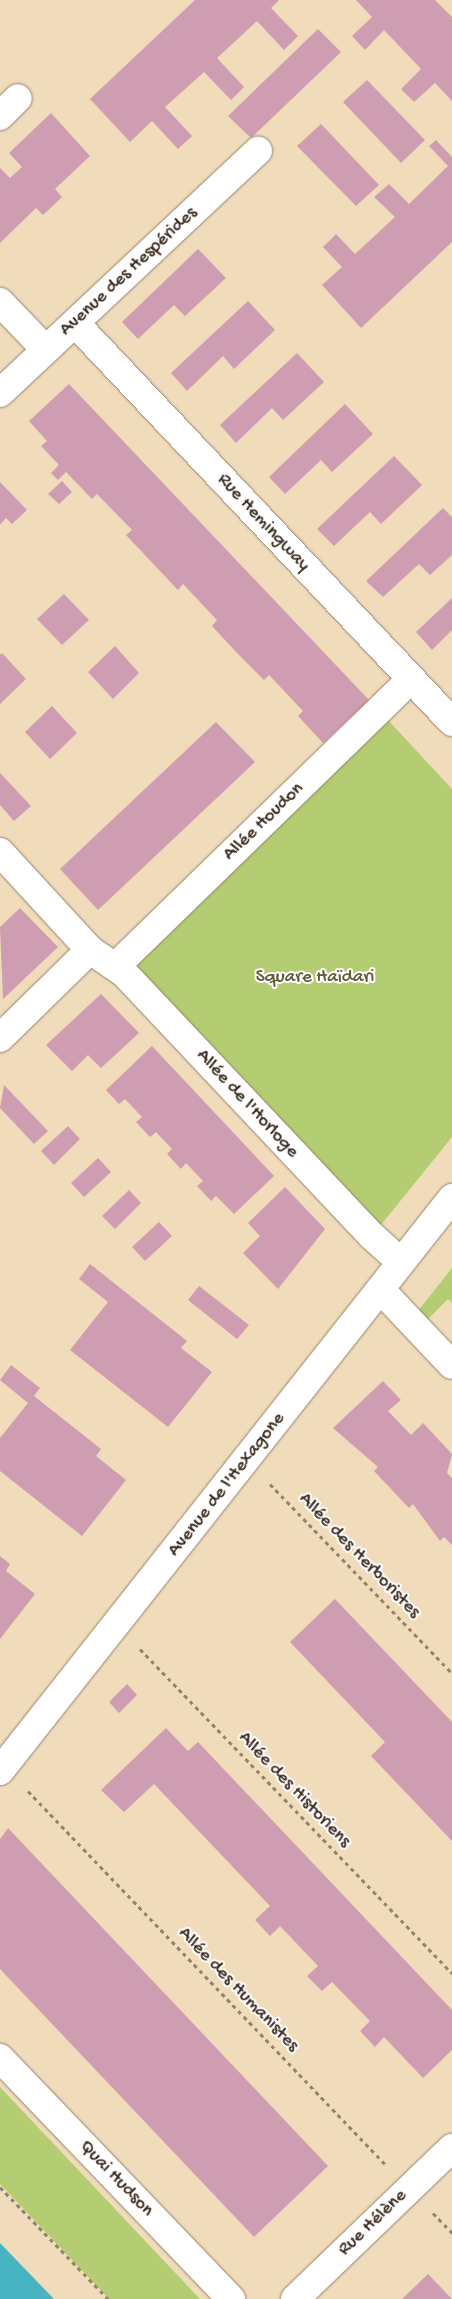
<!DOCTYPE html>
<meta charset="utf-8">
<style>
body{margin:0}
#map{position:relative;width:452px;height:2299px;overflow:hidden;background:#f0dcbb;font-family:"Gochi Hand",sans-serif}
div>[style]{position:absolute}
.green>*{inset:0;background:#b5cd72}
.water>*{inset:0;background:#47b4c2}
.building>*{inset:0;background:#ce9db1}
.path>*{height:3px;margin-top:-1.5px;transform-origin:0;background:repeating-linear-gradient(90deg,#96836c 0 4px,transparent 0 8px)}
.roads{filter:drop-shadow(0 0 1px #96836c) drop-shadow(0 0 1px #96836c)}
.minor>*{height:28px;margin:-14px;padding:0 14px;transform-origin:14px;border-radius:14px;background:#fff}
span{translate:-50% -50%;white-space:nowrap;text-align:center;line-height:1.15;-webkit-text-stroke:4px #fff;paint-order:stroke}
.street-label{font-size:19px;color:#3b2a1e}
.park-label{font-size:19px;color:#605b37}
</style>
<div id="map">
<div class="green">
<div style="clip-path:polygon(388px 720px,452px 789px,452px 1137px,372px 1236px,123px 972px)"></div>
<div style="clip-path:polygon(452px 1268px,452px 1303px,448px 1299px,426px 1321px,418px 1311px)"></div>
<div style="clip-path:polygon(0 2087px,200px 2299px,109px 2299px,0 2184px)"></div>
</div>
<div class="water">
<div style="clip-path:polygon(0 2243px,54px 2299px,0 2299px)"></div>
</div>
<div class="building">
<div style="clip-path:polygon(195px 0,279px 0,271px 8px,298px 36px,284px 50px,257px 21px,217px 58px,244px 87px,231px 100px,204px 72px,165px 107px,192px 136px,178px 149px,152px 121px,130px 142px,90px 99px)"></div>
<div style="clip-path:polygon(356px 0,435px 0,452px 17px,452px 101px,435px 83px,414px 102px,401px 89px,421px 69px,384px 30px,365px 50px,352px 36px,372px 17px)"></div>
<div style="clip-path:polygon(318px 29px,341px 52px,251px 138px,228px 116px)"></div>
<div style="clip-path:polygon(367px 80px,425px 140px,401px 163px,343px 102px)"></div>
<div style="clip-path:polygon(51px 113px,90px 156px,55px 189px,62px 197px,43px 215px,36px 208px,0 243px,0 168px,10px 178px,22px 167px,9px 153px)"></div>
<div style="clip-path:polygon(321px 124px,379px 185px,356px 206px,297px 146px)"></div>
<div style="clip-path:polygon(436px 140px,452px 157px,452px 242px,361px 328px,322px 285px,342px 267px,323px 247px,336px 234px,355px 254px,395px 217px,374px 197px,389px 184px,409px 204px,448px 166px,429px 146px)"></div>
<div style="clip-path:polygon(198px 249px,226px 278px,185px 316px,174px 305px,138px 339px,122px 322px)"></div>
<div style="clip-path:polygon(248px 301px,275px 330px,234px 369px,223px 356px,187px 391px,171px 373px)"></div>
<div style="clip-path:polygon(297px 353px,324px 382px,283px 420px,272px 408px,236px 443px,220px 425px)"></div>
<div style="clip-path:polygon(69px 384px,369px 700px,323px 743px,298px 716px,303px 711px,269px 675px,264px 680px,237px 653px,212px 626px,217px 620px,183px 584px,178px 590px,126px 535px,132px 530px,97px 494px,92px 499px,66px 472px,58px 480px,51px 473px,59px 465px,41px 446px,47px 441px,29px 421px)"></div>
<div style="clip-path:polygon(345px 404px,373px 434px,332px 472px,321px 460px,285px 494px,269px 477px)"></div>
<div style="clip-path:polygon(394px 456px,422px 485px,381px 524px,370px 512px,334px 546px,317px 529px)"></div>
<div style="clip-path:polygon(62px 481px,72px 492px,59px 504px,48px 494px)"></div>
<div style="clip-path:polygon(0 482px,27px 510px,12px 524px,6px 518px,0 525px)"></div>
<div style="clip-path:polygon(443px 508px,452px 517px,452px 555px,430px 575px,419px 564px,383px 597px,366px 581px)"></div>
<div style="clip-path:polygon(64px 594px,89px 620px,62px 645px,37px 619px)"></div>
<div style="clip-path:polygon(452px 598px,452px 630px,432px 650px,416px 632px)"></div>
<div style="clip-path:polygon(115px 646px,139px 673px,113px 699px,88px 672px)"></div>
<div style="clip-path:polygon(2px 653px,26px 679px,0 704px,0 655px)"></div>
<div style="clip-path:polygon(52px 706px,77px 733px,50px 759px,25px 732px)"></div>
<div style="clip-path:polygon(216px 722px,255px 762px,98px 910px,60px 869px)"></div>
<div style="clip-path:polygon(0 773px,31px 806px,14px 821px,0 805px)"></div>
<div style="clip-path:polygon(20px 908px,58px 947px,3px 999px,0 927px)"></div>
<div style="clip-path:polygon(101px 994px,139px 1033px,101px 1068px,88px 1055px,72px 1071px,46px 1045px)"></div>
<div style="clip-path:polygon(152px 1046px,274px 1176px,234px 1214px,216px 1196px,211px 1201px,197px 1186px,203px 1181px,186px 1163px,181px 1169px,167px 1154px,172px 1149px,156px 1132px,150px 1137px,136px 1122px,142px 1117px,125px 1099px,119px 1104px,106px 1090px)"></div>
<div style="clip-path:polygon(4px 1085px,48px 1131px,34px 1144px,0 1108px)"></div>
<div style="clip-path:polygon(68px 1126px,80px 1139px,54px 1165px,41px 1151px)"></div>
<div style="clip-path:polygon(98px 1158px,111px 1172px,84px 1197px,71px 1183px)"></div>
<div style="clip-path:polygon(285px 1187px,325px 1229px,278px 1289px,243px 1253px,260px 1236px,248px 1223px)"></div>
<div style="clip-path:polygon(129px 1190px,141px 1203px,115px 1229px,102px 1216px)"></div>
<div style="clip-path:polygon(159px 1222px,172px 1236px,145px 1261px,132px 1247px)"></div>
<div style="clip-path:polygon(90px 1264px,187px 1341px,181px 1348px,212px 1372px,168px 1427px,70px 1350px,108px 1302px,79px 1279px)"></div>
<div style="clip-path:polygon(199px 1286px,249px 1325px,237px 1339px,188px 1300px)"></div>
<div style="clip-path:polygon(11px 1365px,40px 1388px,34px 1396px,101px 1449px,96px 1456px,126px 1480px,82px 1536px,0 1471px,0 1438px,28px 1403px,0 1380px)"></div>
<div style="clip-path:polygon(383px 1381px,401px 1400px,388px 1411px,411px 1435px,423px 1423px,452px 1454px,447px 1473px,452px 1478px,452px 1545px,444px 1537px,440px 1541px,413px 1504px,409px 1508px,374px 1471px,378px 1467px,333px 1428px)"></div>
<div style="clip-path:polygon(0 1556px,10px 1564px,6px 1571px,35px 1594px,0 1639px)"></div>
<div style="clip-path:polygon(335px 1599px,452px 1722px,452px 1841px,371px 1756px,385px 1742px,290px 1642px)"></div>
<div style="clip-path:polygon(127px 1684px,137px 1695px,119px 1713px,109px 1702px)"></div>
<div style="clip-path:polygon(166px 1728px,188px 1751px,198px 1742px,452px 2010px,452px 2050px,423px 2078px,384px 2037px,375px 2047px,360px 2031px,370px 2021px,332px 1982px,322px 1991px,307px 1976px,318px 1966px,280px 1926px,270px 1936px,255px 1920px,270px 1906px,154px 1784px,124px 1812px,101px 1790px)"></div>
<div style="clip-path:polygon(8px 1828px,328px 2166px,254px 2237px,0 1969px,0 1839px)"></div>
<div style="clip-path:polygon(428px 2274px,452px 2299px,402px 2299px)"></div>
</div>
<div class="path">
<div style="left:270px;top:1484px;width:262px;rotate:46.1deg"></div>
<div style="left:140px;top:1649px;width:450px;rotate:46.1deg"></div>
<div style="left:28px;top:1791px;width:516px;rotate:46.26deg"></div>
<div style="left:0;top:2187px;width:156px;rotate:46deg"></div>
<div style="left:433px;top:2213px;width:28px;rotate:46deg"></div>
</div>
<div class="roads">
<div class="minor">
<div style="left:0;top:116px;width:25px;rotate:-45deg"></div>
<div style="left:0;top:302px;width:66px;rotate:46.2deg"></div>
<div style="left:75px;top:323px;width:549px;rotate:46.62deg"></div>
<div style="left:0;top:393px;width:354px;rotate:-43.2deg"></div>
<div style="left:0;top:852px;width:133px;rotate:47.4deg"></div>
<div style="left:90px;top:950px;width:40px;rotate:34deg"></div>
<div style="left:123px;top:972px;width:363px;rotate:46.7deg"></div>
<div style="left:372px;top:1236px;width:39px;rotate:42deg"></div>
<div style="left:116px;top:966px;width:412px;rotate:-44.2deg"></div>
<div style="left:0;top:1038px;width:126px;rotate:-44.4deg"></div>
<div style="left:381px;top:1290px;width:103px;rotate:46.6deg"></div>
<div style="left:0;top:1771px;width:730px;rotate:-51.73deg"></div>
<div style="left:0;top:2058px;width:334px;rotate:46.2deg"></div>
<div style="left:295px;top:2299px;width:218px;rotate:-43.9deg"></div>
</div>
</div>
<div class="street-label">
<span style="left:129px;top:272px;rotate:-43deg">Avenue des Hespérides</span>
<span style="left:263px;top:523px;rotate:47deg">Rue Hemingway</span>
<span style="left:264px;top:822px;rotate:-44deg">Allée Houdon</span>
<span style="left:247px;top:1104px;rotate:47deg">Allée de l'Horloge</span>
<span style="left:227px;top:1485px;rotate:-52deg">Avenue de l'Hexagone</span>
<span style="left:359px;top:1556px;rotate:46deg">Allée des Herboristes</span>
<span style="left:294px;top:1790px;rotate:46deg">Allée des Historiens</span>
<span style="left:238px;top:1990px;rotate:46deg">Allée des Humanistes</span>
<span style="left:116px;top:2179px;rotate:46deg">Quai Hudson</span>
<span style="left:373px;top:2223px;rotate:-44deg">Rue Hélène</span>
</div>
<div class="park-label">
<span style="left:315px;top:978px">Square Haïdari</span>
</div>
</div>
